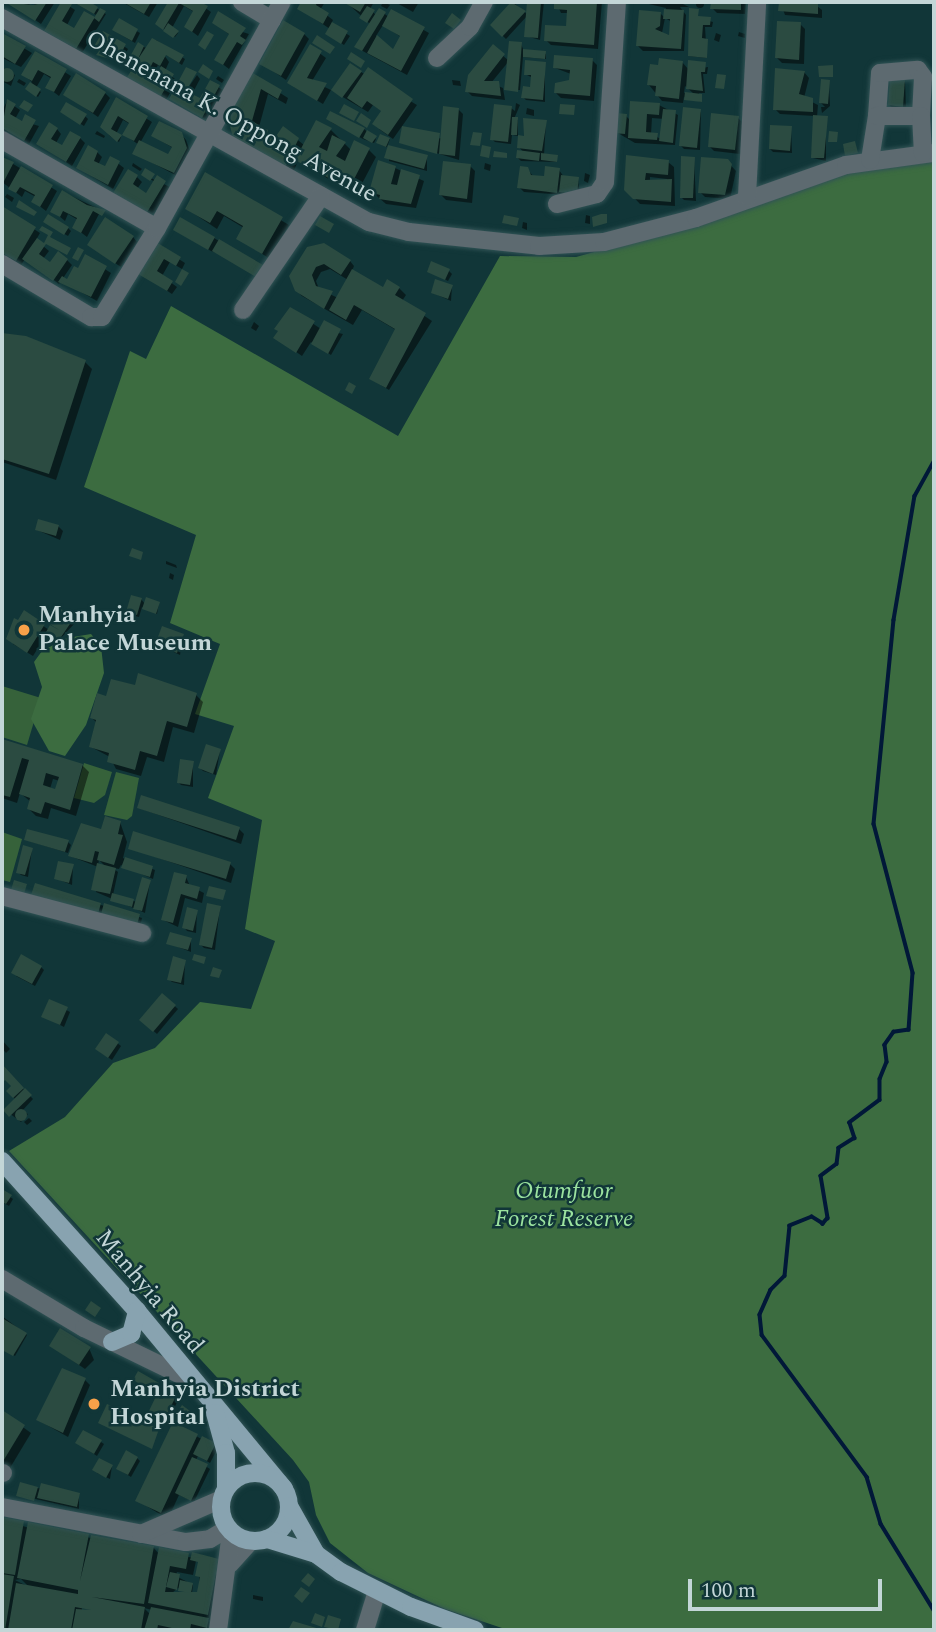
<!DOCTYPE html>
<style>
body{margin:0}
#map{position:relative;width:936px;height:1632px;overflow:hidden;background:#113638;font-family:Spectral,serif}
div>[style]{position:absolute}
.green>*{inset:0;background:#36623a}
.forest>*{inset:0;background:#3c6c40}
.shadow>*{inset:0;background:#0007}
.round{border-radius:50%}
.stream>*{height:3.5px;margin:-1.75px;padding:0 1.75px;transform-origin:1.75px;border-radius:1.75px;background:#011838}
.building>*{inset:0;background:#2b4b41}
.roads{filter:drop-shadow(0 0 2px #315355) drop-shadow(0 0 2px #315355)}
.minor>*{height:18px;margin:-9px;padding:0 9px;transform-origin:9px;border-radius:9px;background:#5d6a70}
.major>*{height:18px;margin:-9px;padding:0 9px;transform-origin:9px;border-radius:9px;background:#88a3b0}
.major>.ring{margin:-9px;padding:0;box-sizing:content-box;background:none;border:18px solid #88a3b0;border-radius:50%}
.dots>*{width:19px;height:19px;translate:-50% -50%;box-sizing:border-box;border:4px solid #113638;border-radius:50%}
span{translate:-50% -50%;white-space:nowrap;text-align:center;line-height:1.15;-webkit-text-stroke:5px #113638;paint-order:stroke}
.street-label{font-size:24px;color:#c3d6d7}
.poi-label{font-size:24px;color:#c3d6d7;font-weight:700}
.left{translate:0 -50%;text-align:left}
.park-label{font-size:24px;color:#9be39f;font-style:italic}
.frame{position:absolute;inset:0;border:4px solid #c3d6d7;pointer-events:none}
.scale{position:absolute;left:688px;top:1579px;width:194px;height:32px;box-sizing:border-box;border:4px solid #c3d6d7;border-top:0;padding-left:9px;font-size:21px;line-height:24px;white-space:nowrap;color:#c3d6d7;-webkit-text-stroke:5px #113638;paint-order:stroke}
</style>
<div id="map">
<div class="green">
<div style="clip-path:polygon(2px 686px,41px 698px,27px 745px,2px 737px)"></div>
<div style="clip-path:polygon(84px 763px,112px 772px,105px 795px,94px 803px,74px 798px)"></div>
<div style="clip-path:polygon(116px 772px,139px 778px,132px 816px,127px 820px,104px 815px)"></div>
<div style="clip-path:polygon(2px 832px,22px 839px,10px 882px,2px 880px)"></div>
</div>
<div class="forest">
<div style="clip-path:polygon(934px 160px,934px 1630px,508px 1630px,445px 1609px,368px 1573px,330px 1543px,316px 1515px,309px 1482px,293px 1460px,9px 1151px,65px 1117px,113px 1063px,155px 1048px,200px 1002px,251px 1009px,275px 941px,245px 929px,262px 820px,208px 798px,234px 726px,195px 714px,220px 644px,170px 623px,196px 535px,84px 487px,130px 351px,146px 359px,171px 306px,398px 436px,500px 256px,576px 257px,721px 217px,783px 189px,865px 168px)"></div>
<div style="clip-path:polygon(91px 634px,101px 646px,104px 673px,86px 725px,65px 756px,49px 751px,31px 719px,42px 687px,34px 662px,42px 651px,67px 638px)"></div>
</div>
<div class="shadow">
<div class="round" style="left:696px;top:0;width:8px;height:8px"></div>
<div style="clip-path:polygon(9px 2px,26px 2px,33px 7px,36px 2px,55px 2px,41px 24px)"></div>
<div style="clip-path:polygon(63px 2px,75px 10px,67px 25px,75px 30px,98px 16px,73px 2px,86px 2px,106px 14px,82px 53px,46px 31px)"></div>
<div style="clip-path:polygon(122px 2px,158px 2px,149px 17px)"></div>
<div style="clip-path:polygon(170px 2px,197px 2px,211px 12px,198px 36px,186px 27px,194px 12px,184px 6px,172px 28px,178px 33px,175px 37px,157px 24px)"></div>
<div style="clip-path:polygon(258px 2px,274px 2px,270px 9px)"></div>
<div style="clip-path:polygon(303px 2px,325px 2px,320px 10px,333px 20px,331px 24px,350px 36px,344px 45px,330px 36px,330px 29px,299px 8px)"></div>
<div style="clip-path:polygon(evenodd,346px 2px,374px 2px,370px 9px,376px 15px,379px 10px,389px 17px,392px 12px,429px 33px,407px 75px,359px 49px,370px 24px,346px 2px,383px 25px,401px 37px,393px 52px,376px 36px,383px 25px)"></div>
<div style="clip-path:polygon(383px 2px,390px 5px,387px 9px,381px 6px)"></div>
<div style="clip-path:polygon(395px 2px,419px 2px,413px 12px)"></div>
<div style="clip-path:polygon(505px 2px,513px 2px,528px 15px,506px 39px,492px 25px,510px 5px)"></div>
<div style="clip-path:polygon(529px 2px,544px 2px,540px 40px,526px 36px)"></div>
<div style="clip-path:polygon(556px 2px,602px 2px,598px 49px,551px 45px,546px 40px,568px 28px,569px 13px,561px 13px)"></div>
<div style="clip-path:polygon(640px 2px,689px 2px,681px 3px,689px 7px,680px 7px,686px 15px,684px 51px,643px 51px,638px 46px,660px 13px,665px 18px,662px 33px,671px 36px,672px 22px,665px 18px,666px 8px)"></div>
<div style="clip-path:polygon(714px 2px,746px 2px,745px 14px,717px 13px,712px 8px)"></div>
<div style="clip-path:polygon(780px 2px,812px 2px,822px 10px,822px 18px,785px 15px)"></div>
<div style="clip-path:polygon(698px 10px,698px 18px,713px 22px,712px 27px,705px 27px,707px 58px,689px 56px)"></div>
<div style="clip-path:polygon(119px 21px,140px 33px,135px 43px,118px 33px)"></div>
<div style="clip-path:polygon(214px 23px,249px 34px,229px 69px,216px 59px,230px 35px)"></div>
<div style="clip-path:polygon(800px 24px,805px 29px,804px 64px,782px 63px,777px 58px)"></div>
<div style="clip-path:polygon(739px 32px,745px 34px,745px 38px,738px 36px)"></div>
<div style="clip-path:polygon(104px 33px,128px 49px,120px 63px,99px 55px)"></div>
<div style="clip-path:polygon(716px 33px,721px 35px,719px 42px,714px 40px)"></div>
<div style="clip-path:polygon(304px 34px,309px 39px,286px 80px,261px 63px)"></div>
<div style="clip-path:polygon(2px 35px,32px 53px,21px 67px,2px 58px)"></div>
<div style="clip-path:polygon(evenodd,156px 40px,185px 59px,182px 65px,162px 52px,169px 62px,165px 71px,180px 83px,187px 69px,194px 73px,181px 98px,197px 75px,200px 79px,191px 96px,201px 101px,211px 82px,224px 91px,208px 121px,171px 99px,175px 84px,165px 102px,129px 79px,136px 66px,129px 62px,139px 45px,156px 52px,150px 45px,156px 40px,158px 65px,162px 68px,157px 77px,153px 74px,158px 65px)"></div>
<div style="clip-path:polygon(521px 44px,524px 51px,546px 54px,546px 59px,523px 57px,520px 90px,506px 90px,509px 61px,491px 83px,503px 88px,505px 100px,472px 96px,467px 91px,493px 47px,509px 61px)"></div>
<div style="clip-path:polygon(310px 46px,326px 58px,312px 81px,331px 90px,323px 104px,294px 87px)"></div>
<div style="clip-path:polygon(35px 54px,71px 76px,59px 96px,47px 87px,52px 79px,44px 74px,36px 88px,41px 92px,38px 97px,27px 89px,32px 82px,24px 75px)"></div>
<div style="clip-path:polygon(592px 60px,597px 65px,594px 101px,561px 98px,556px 93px,571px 82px,571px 74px,555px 68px)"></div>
<div style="clip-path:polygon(evenodd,682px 62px,689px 70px,708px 67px,707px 74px,703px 74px,705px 93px,699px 93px,702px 102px,684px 97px,683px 103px,662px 101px,649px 85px,660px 67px,682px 62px,685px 86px,694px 94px,684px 93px,685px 86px)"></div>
<div style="clip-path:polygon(545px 64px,545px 102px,526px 100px,523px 97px,532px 89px,533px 78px,525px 74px)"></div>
<div style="clip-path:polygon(2px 67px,15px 75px,11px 86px,2px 81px)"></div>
<div style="clip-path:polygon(361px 72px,417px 105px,393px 139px,379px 129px,383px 112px,373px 105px,368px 112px,336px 93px)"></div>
<div style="clip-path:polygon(804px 72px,809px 78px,804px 98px,818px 105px,817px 117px,828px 118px,821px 122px,826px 127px,826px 161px,813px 158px,815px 116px,780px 114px,775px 109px)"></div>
<div style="clip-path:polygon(252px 75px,288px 98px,286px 104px,268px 94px,259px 127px,276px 140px,283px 128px,304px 145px,331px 130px,351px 150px,369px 150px,376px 157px,356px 195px,298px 161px,292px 175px,242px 144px)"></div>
<div style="clip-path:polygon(218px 76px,224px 80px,222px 83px,216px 79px)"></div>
<div style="clip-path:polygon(19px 79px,26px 83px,24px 86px,17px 82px)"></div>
<div style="clip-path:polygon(452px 80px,460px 81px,461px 86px,453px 85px)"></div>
<div style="clip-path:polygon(829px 81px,830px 106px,822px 113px,821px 107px,825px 107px,821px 103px)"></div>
<div style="clip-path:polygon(905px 81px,906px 109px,892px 108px,889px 104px)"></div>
<div style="clip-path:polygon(105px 93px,110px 98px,98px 117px,65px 94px)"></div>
<div style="clip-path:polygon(117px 100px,152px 122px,140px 143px,169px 156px,173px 148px,153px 136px,181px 134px,186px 140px,191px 154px,179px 177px,134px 153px,139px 145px,125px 135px,130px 124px,123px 120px,116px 134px,121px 137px,119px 142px,110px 136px,107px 132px)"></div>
<div style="clip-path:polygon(7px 101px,20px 110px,15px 119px,39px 126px,29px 144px,2px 129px,2px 111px)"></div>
<div style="clip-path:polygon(516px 103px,520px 105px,514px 119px,518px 120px,518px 136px,512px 135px,511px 144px,495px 142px,492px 139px,511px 108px,515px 111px)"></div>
<div style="clip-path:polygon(evenodd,659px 105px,678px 115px,675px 145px,635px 143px,616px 132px,626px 116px,631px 121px,659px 105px,652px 118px,664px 119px,661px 139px,651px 134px,652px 118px)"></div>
<div style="clip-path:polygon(527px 108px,534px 110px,534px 116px,526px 114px)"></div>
<div style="clip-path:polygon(458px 109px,463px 114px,459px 160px,401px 142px,442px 138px)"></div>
<div style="clip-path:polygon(701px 111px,700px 150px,684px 149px,681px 146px)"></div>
<div style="clip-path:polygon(65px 114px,85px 116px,88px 119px,84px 126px)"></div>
<div style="clip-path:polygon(738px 118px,743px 123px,740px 154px,714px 151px,709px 146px)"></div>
<div style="clip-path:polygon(331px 122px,364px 129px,376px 139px,374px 143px,363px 139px)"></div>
<div style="clip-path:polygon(546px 122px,544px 155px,557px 156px,557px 162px,521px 161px,518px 158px,524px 153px,519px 147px)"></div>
<div style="clip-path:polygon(791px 128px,792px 153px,773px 152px,770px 149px)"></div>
<div style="clip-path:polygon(57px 129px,61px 134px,56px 143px,63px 147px,80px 138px,85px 143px,72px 166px,38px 144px)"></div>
<div style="clip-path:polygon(97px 131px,105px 136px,104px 138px,95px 134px)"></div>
<div style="clip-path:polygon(381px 136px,390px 139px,387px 147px,427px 157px,427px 171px,389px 161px,389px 148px,379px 144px)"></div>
<div style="clip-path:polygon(97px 152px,102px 157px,98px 165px,105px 169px,111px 158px,124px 168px,113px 189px,78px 168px)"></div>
<div style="clip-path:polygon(2px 157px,57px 191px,46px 211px,33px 201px,36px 197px,25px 191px,22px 197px,2px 182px)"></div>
<div style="clip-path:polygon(evenodd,628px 157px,668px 162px,674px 167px,675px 206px,640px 204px,626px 189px,628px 157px,650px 177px,667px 179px,667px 181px,650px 182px,650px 177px)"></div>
<div style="clip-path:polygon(694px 158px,696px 201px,684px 200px,681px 197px)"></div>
<div style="clip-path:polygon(727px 161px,736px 171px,730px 199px,705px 197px,700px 192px)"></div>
<div style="clip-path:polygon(133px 163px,142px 169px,140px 171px,132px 166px)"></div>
<div style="clip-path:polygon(485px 163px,491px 165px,490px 171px,484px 169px)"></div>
<div style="clip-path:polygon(470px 166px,475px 171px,472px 203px,446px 200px,441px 195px)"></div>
<div style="clip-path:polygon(395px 168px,424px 181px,416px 208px,386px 204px,371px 191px)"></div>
<div style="clip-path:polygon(527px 169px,534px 177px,546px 178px,559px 170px,564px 177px,578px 179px,580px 196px,524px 192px,519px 187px)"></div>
<div style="clip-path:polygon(585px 173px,590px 175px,588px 183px,584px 181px)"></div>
<div style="clip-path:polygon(144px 175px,170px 187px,152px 217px,121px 198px,137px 177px,142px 182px,137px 189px,147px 195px,155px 182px)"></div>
<div style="clip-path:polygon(206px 175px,289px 225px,270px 259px,238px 238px,244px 228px,224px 216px,217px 229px,187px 209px)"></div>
<div style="clip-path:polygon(63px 192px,105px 212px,99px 214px,87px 237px,74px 227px,78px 220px,68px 214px,65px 221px,53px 211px)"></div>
<div style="clip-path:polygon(7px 194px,14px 198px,12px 202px,5px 197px)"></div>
<div style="clip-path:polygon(2px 208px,40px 233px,36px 240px,49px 251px,43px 259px,51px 265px,67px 260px,72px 265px,59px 284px,25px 259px,21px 265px,2px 253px)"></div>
<div style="clip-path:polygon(586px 215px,590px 216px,590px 224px,585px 223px)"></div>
<div style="clip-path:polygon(523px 222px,527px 223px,527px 230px,522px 228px)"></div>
<div style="clip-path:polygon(49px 225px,68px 228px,71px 231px,68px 236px)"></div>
<div style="clip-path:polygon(178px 232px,214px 238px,265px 269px,211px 251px)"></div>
<div style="clip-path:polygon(133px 237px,137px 242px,121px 267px,94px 249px)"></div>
<div style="clip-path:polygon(157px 245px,185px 263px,182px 269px,170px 262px,162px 276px,177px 287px,172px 294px,140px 273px)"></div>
<div style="clip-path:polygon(evenodd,308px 248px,350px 261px,354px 266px,352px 271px,383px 290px,399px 288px,406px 295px,402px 301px,432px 321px,389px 390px,371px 379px,396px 330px,362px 310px,353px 325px,302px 296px,296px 290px,308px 248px,330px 269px,348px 280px,338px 298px,319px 289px,316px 281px,321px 272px,330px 269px)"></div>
<div style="clip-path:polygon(86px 257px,111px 273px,97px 301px,72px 287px)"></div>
<div style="clip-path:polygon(429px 271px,449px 271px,452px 274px,448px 281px)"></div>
<div style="clip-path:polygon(452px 286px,451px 301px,433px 293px)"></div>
<div style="clip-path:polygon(291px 309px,321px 329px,343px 334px,331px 355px,311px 342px,302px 356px,276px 338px)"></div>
<div style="clip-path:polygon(254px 322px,259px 326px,256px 331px,251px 328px)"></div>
<div style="clip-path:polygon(4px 335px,85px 362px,92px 369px,56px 480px,2px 462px)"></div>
<div style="clip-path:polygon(58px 526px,63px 531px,60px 540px,37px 530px)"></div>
<div style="clip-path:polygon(166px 561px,176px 565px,177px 568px,166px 564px)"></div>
<div style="clip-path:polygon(170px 573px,174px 575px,173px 580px,169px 578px)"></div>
<div style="clip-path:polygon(141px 599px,145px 604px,159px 603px,157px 614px,142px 607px,139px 617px,131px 615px,128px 612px)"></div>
<div style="clip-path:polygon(25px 613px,49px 630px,59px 631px,50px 622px,76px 622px,60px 639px,48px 632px,33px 656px,13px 644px)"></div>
<div style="clip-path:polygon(183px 636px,180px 655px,157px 644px)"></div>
<div style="clip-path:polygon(136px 687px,196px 695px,203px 702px,194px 733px,173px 727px,164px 762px,147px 757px,141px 776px,116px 769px,110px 757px,91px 747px,97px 723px,92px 718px,107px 698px)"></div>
<div style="clip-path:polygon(evenodd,2px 741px,82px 765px,89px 772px,76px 816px,51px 808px,48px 819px,36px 816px,29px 809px,31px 802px,20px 793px,17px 803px,2px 798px,2px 741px,53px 779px,60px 781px,57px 791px,50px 789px,53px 779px)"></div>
<div style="clip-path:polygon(220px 750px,216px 775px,203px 771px,200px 768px)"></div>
<div style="clip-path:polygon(193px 762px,193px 787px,181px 785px,178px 782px)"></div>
<div style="clip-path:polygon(139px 808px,239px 829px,244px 834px,241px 844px)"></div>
<div style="clip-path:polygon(evenodd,120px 822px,127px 842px,123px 858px,155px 870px,153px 879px,121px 865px,119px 869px,113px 868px,118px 872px,113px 895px,137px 902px,150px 882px,145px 913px,96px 892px,98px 867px,70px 856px,120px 822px,99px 860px,106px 867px,98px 865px,99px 860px)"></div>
<div style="clip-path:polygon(26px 840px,68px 842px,71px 845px,68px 853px)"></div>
<div style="clip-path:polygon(130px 848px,230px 864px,235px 869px,231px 883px)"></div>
<div style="clip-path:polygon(32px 849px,28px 877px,21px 875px,18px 872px)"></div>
<div style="clip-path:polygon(73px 866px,72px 885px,55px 878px)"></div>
<div style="clip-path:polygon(175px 874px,186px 877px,190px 886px,204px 893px,202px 903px,185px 898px,178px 927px,163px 920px)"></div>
<div style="clip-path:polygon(38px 899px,101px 905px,142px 918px,140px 927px)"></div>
<div style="clip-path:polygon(220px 907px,215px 950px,204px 948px,201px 945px)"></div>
<div style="clip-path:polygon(197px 911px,196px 933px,187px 931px,184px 927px)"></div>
<div style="clip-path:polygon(191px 940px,191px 952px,168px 943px)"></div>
<div style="clip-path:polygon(185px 961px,184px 985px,172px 982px,169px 979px)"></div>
<div style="clip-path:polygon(41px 967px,44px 970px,35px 986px,16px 976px)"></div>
<div style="clip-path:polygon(162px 995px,178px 1009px,157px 1034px,141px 1020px)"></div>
<div style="clip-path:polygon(50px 1001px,70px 1012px,64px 1027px,43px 1016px)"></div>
<div style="clip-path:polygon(107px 1035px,121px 1046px,112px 1060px,100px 1052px)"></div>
<div style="clip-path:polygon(2px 1040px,10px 1049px,6px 1053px,2px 1048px)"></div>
<div style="clip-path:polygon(2px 1067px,33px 1099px,22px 1111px,28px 1114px,21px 1122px,5px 1110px,16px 1100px,8px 1091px,13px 1086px,2px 1074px)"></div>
<div style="clip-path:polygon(29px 1118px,32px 1121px,27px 1125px,24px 1122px)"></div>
<div style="clip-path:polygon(2px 1191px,13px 1199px,9px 1206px,2px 1202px)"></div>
<div style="clip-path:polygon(2px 1316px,27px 1335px,15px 1356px,2px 1348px)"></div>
<div style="clip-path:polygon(51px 1346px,89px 1348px,94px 1360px,85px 1369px)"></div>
<div style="clip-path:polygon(85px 1380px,90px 1385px,68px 1437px,38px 1420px)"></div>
<div style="clip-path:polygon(138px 1383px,158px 1384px,178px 1400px,167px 1424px,153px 1418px,159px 1395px)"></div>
<div style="clip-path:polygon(2px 1412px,31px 1433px,10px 1468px,2px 1465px)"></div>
<div style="clip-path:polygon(174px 1424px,218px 1448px,210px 1463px,198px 1456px,196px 1460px,210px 1469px,194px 1502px,179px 1495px,168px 1519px,138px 1501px)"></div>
<div style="clip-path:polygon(101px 1442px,104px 1444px,97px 1456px,80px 1445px)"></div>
<div style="clip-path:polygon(137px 1458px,140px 1461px,131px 1477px,118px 1469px)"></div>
<div style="clip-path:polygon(112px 1466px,110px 1479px,97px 1473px)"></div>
<div style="clip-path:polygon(37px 1488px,79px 1495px,79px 1509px,18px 1495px)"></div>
<div style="clip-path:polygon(evenodd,2px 1519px,29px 1528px,154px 1548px,159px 1554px,219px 1560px,215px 1621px,208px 1620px,212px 1630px,2px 1630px,2px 1519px,196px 1561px,200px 1562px,199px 1593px,172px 1593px,178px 1588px,192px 1593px,193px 1585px,176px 1576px,177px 1572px,193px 1575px,196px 1561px,2px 1519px,21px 1579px,29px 1587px,15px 1580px,21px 1579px,2px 1519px,82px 1606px,99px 1610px,98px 1613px,82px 1610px,82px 1606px,2px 1519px,144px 1608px,152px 1610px,151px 1615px,144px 1608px)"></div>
<div style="clip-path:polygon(253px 1595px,263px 1597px,263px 1601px,253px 1599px)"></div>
</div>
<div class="stream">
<div style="left:934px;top:462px;width:39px;rotate:119deg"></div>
<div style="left:915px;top:496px;width:126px;rotate:99.6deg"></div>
<div style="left:894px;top:620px;width:205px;rotate:95.6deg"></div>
<div style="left:874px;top:824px;width:154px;rotate:75.3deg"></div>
<div style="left:913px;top:973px;width:57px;rotate:94deg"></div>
<div style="left:909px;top:1030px;width:15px;rotate:172deg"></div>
<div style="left:894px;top:1032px;width:16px;rotate:125deg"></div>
<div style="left:885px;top:1045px;width:17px;rotate:83deg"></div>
<div style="left:887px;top:1062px;width:18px;rotate:112deg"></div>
<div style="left:880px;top:1079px;width:21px;rotate:90deg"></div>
<div style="left:880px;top:1100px;width:38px;rotate:143deg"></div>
<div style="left:850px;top:1123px;width:16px;rotate:72deg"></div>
<div style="left:855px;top:1138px;width:19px;rotate:148deg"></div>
<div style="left:839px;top:1148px;width:16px;rotate:97deg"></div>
<div style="left:837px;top:1164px;width:20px;rotate:143deg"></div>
<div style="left:821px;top:1176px;width:43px;rotate:80.5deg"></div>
<div style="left:828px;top:1218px;width:8px;rotate:130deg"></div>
<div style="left:823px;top:1224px;width:13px;rotate:-148deg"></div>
<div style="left:812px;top:1217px;width:24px;rotate:158deg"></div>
<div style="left:790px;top:1226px;width:50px;rotate:95.7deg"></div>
<div style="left:785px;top:1276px;width:20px;rotate:135deg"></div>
<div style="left:771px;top:1290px;width:27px;rotate:114deg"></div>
<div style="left:760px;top:1315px;width:20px;rotate:84deg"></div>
<div style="left:762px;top:1335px;width:177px;rotate:53.5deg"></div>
<div style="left:867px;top:1477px;width:49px;rotate:73.4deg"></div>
<div style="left:881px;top:1524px;width:101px;rotate:58.4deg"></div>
</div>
<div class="building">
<div style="clip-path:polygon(5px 2px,33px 5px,47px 2px,35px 21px)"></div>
<div style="clip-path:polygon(61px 2px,72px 4px,62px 21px,74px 28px,84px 11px,95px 17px,76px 49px,44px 31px)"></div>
<div style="clip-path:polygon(73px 2px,90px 2px,98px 7px,94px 14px)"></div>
<div style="clip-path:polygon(123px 2px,151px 2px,144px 14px)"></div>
<div style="clip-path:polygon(168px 2px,200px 2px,208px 6px,192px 32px,184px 27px,193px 11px,179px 3px,163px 30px,155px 24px)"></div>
<div style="clip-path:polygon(301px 2px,317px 2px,316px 5px,329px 13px,323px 24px,297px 9px)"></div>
<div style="clip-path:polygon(343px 2px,366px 2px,360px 12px)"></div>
<div style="clip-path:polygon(511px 2px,526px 11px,502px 37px,490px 25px)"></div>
<div style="clip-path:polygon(527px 2px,541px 2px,538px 38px,524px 37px)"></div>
<div style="clip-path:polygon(554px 2px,597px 2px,594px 45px,544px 41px,545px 25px,566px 26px,567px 10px,554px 9px)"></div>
<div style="clip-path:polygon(711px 2px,741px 2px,741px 10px,710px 9px)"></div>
<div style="clip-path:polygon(779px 2px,813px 2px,818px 4px,818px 14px,778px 11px)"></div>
<div style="clip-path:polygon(367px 6px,375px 10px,367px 23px,359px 18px)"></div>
<div style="clip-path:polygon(100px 8px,106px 11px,99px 22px,94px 18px)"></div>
<div style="clip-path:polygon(379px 8px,386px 12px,362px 51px,354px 47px)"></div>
<div style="clip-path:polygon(689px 8px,699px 9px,698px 16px,711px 17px,710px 25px,703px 25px,702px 38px,708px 39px,707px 58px,688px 56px)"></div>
<div style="clip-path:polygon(391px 9px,425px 27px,401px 71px,367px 53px,377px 35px,393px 49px,400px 36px,382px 26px)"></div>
<div style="clip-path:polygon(664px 9px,684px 10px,681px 49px,636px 46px,639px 10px,661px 12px,660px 26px,655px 29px,669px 35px,670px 19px,663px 19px)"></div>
<div style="clip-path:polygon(218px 11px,246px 28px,240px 36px,246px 40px,242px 45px,237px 42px,223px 65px,214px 60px,229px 34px,212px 23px)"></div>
<div style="clip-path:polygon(452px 13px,461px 20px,454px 29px,445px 23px)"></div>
<div style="clip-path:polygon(119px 18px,138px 29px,132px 41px,112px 30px)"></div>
<div style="clip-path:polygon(283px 20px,305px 33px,281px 76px,259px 64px)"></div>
<div style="clip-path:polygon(777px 21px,801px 22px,799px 60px,775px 58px)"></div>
<div style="clip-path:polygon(332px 22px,348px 31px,341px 44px,325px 34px)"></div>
<div style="clip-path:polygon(168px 23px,179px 31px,173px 38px,163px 31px)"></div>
<div style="clip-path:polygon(103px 31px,126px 44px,117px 61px,96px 55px,99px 51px,93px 48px)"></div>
<div style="clip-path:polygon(207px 31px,214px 35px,205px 50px,198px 45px)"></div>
<div style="clip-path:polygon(2px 33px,26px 46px,15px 64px,2px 56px)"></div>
<div style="clip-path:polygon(317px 35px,335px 47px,330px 54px,312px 43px)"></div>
<div style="clip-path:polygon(152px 38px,184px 55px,179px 63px,166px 55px,160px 66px,153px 62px,149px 70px,157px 74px,161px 66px,174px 74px,159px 99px,126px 79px,134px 66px,127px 62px,138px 42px,144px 46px,138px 59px)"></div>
<div style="clip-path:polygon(509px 41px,522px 42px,518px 92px,504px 90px)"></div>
<div style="clip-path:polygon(310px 44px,322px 51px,307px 78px,327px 83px,317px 101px,287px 83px)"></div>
<div style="clip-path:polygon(493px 44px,505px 54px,484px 81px,499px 81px,501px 96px,465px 92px,468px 75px)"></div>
<div style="clip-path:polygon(523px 49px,546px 51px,545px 59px,523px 57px)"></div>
<div style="clip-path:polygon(35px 51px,67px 69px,54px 92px,45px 88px,51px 77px,38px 70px,32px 81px,21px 75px)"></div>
<div style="clip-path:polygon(351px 52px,365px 61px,361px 68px,347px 59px)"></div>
<div style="clip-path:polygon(554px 55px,593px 58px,590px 96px,554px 93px,555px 83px,569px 80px,570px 70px,553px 68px)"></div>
<div style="clip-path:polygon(659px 58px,683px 61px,679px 99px,655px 96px,656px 86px,647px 85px,650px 64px,658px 65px)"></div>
<div style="clip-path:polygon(525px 60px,546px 62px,543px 100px,521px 98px,523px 86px,530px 87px,531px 75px,524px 75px)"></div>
<div style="clip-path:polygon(688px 60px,706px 62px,705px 72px,701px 72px,703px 91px,686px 89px)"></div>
<div style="clip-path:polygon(350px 63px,362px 71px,342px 98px,331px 90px)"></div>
<div style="clip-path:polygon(203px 64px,213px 71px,209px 79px,198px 72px)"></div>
<div style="clip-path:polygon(833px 65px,833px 77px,819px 77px,818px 66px)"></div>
<div style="clip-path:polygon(186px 67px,197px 72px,186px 91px,200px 98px,210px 80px,220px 85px,202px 118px,169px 99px)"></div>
<div style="clip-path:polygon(368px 67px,413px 99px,388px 135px,372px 124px,381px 111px,367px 101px,362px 108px,347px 98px)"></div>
<div style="clip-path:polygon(775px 68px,805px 71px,799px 94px,813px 98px,813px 112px,773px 110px)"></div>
<div class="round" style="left:0;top:68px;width:14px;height:14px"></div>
<div style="clip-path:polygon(251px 72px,282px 90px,278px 99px,261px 89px,252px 121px,268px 130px,267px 135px,274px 139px,283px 126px,299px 138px,284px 170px,233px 138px,228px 118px)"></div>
<div style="clip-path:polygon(76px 73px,106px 92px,93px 113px,63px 95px)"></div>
<div style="clip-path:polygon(717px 74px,726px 75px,724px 89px,715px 88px)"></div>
<div style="clip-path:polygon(890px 78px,905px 79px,903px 107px,888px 105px)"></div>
<div style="clip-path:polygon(821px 79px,830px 80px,828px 104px,819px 103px)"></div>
<div style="clip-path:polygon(30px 82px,41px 89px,36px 97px,25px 89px)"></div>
<div style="clip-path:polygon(685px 92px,702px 94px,702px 102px,684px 100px)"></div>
<div style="clip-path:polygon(116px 97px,148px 116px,134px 141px,122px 135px,129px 123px,118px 116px,111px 129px,122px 135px,117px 142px,100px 127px)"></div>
<div style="clip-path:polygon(7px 99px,16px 104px,10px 114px,22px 121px,25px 114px,36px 120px,24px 141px,2px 128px)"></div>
<div style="clip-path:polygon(24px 100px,33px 105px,28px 112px,19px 107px)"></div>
<div style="clip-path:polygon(630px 101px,660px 103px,659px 115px,647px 114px,646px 132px,658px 133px,657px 140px,628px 138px)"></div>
<div style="clip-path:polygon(66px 102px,87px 114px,80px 125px,60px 112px)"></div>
<div style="clip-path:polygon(344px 104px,359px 112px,354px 121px,339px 113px)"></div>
<div style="clip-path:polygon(494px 104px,512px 106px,508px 142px,490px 140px)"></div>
<div style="clip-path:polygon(560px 104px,575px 105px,574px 115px,559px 114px)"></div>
<div style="clip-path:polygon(443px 106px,459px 108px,455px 156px,439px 154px)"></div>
<div style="clip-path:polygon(683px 107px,701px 109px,697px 148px,679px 146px)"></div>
<div style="clip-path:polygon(663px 109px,676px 110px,673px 143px,659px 141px)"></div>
<div style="clip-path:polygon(330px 111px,365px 128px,359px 138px,326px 119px)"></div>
<div style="clip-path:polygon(361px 113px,371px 120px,367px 128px,356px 121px)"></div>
<div style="clip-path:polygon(616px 113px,627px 114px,625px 134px,614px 133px)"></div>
<div style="clip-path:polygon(711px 113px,739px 116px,735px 150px,708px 147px)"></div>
<div style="clip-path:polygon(813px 115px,828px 116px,824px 158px,811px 158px)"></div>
<div style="clip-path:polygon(512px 117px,518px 117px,517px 135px,511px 135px)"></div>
<div style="clip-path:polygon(523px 118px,547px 120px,542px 151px,517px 148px,518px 135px,524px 136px)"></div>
<div style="clip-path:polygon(316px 120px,332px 128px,319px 147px,327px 151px,332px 135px,346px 142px,336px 156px,345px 161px,354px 140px,370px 148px,349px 189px,295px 160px)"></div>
<div style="clip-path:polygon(159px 121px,182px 132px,187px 148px,174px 173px,132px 154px,139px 140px,168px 154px,172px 147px,151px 136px)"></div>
<div style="clip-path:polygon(49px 122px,58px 128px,51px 139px,62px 145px,70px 131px,81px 137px,66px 162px,36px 144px)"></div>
<div style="clip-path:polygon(770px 125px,792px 126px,790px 151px,769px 149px)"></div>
<div style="clip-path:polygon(402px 126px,440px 133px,437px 154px,399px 143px)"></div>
<div style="clip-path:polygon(367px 130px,377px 136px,372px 143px,363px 138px)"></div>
<div style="clip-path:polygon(829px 131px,838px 132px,837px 142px,828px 142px)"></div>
<div style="clip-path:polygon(473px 132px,482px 133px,480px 146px,470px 145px)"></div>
<div style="clip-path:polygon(380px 134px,390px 138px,386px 147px,376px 143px)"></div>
<div style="clip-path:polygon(855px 141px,858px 153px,845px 156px,843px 144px)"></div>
<div style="clip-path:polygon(88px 145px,98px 151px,94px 161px,105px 166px,110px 156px,120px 161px,108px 185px,76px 168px)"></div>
<div style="clip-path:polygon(388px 145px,428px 155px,424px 169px,384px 158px)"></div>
<div style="clip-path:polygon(482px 145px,491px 147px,489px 158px,480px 156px)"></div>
<div style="clip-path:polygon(517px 150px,540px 153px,539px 161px,516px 158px)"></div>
<div style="clip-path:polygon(494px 151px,507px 153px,507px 158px,493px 157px)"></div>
<div style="clip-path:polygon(541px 153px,558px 155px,557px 162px,541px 160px)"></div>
<div style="clip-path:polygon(626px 155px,669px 160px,668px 175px,646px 173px,645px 180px,672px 179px,671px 202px,633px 199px,624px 190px)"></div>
<div style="clip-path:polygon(681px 156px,695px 157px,693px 198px,680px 198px)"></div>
<div style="clip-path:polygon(2px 157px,14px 162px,2px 185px)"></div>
<div style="clip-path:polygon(701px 157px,728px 159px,732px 164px,725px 195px,698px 193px)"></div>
<div style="clip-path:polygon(378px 160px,396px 166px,391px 184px,397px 185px,401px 169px,420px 175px,411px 204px,379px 199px,380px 195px,369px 192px)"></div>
<div style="clip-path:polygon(443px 161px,471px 164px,467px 199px,439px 195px)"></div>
<div style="clip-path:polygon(21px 166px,53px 185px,40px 207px,31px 202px,35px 195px,20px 187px,16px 193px,8px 189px)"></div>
<div style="clip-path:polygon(520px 166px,528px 167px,531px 175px,544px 176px,545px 166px,560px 168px,557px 193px,517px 188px)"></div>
<div style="clip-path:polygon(145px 168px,155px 174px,150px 181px,141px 175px)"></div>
<div style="clip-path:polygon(128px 169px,138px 175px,133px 184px,146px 193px,157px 175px,166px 181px,146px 214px,113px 193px)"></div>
<div style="clip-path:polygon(205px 172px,283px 217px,262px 254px,236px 239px,243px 226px,217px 211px,210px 223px,185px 209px)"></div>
<div style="clip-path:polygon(561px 175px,579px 177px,577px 194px,559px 192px)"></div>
<div style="clip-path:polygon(62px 190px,87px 205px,106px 210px,102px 216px,93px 211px,81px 233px,72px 228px,77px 218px,63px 211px,60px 217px,50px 212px)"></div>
<div style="clip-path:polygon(19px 200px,37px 212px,34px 216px,16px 207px)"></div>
<div style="clip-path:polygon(2px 206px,36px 227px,16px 261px,2px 253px)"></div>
<div style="clip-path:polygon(48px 214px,69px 227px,64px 235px,43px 222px)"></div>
<div style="clip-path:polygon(601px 214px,607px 214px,607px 223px,593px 227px,592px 217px)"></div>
<div style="clip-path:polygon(504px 215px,519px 218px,517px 226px,502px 223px)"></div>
<div style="clip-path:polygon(320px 216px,334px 224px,329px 233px,315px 225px)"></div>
<div style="clip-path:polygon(105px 217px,134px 236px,115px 264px,87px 245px)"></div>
<div style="clip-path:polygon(180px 217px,215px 237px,208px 250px,173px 230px)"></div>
<div style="clip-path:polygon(42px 226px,53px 232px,50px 237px,71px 248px,67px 255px,46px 244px,39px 254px,50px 262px,58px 251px,68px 259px,53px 281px,22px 259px,37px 238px,44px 243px,48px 235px,39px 230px)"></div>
<div style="clip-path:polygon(219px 239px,263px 265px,256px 277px,212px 251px)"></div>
<div style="clip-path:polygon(156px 242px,181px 257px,176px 266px,164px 259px,157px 271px,173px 281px,167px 291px,138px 274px)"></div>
<div style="clip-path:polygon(324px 243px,351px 260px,341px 275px,324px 264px,316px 267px,312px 275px,316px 286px,333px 291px,324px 309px,295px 291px,289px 276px,307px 247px)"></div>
<div style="clip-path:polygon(78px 247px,84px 250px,78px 261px,72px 258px)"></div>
<div style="clip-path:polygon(85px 254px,107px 266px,91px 297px,58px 282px,62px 276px,67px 279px,74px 266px,78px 268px)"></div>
<div style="clip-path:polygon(431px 261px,450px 269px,445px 280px,427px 272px)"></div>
<div style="clip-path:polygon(182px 269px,189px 273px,181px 286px,175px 282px)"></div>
<div style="clip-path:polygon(352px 269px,383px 287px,387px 279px,400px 287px,395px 295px,426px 313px,386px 388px,369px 379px,395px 329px,354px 305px,346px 320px,329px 310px)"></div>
<div style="clip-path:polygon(435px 279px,453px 285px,448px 299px,431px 293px)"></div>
<div style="clip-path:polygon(290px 307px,315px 321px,296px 353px,273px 338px,278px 331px,274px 329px)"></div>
<div style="clip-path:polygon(324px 320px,341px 329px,328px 354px,311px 344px)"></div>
<div style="clip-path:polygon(2px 333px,26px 336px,86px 360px,49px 474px,2px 459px)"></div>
<div style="clip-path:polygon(349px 382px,356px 386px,352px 394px,345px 390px)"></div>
<div style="clip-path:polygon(38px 519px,59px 525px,56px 536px,35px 530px)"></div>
<div style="clip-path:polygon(132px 548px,143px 552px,141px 560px,129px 556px)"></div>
<div style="clip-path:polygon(131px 595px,142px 598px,137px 615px,126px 612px)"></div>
<div style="clip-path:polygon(146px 597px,160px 602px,156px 614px,142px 609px)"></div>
<div style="clip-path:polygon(58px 607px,74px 618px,59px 640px,46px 632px,50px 625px,59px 630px,48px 623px)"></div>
<div style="clip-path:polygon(24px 610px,45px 624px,27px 653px,6px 639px,14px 618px,18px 620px)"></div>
<div style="clip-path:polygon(162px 626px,184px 634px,177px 653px,155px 645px)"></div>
<div style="clip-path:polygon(138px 673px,197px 693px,187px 727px,167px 721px,157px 756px,140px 751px,135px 770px,107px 762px,109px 753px,89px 747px,96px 720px,90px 718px,97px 693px,106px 696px,111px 679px,135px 685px)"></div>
<div style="clip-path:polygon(evenodd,2px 739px,83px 764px,70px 810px,45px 802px,41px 814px,27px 809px,30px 798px,19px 794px,29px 760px,22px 758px,10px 797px,2px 795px,2px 739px,46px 773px,59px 777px,55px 789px,43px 785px,46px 773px)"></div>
<div style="clip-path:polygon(206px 744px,221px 749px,213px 774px,198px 768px)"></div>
<div style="clip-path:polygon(180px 759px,194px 761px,190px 785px,177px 783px)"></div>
<div style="clip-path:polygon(141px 795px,240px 827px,236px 840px,137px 808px)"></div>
<div style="clip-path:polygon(105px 816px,121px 821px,118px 834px,123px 835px,114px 865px,97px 860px,99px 852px,95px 851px,92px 863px,68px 856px,81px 823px,101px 829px)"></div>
<div style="clip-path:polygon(27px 829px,69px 840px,65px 852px,24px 840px)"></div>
<div style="clip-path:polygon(133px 831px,231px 862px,226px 879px,128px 849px)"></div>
<div style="clip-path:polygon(23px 845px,33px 848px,25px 875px,16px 873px)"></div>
<div style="clip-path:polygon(125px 857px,153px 866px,150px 877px,121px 868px)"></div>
<div style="clip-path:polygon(58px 861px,74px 864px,69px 883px,54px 879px)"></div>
<div style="clip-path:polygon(97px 863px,116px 868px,110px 894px,91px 890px)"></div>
<div style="clip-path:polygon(174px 872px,187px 875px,185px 883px,200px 887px,197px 899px,181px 894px,173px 923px,161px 920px)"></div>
<div style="clip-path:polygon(142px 877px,151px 880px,142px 911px,133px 909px)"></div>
<div style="clip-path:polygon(14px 880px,27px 884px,24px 894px,11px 890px)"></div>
<div style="clip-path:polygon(35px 883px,101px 903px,98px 914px,31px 895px)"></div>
<div style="clip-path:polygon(209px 886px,226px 890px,223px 900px,206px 896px)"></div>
<div style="clip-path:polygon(112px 893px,134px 899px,132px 907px,110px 901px)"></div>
<div style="clip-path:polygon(104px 903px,140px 914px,137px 925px,101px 914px)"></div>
<div style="clip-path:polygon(207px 903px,221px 906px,212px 948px,199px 945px)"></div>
<div style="clip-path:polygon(187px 907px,198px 910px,193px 931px,182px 928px)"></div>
<div style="clip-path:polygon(170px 932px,192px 938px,188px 950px,166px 944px)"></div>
<div style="clip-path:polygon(21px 954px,42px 966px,32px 984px,11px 973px)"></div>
<div style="clip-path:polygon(194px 954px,206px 957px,204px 964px,192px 960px)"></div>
<div style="clip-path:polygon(173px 956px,186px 960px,181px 983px,167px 980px)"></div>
<div style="clip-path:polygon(213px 967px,222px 970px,219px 978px,210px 976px)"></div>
<div style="clip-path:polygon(162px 993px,176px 1005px,153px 1032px,139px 1020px)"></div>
<div style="clip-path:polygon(49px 999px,68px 1007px,60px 1025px,41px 1017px)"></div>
<div style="clip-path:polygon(106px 1033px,119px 1042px,108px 1058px,95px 1049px)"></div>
<div style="clip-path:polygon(2px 1064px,24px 1088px,13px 1098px,6px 1091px,11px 1086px,5px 1080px,2px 1084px)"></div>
<div style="clip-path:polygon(25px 1088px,32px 1095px,9px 1117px,3px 1110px)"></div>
<div class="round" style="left:15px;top:1109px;width:12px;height:12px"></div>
<div style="clip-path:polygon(2px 1189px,12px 1195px,6px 1204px,2px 1202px)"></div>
<div style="clip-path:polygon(91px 1301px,101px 1308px,95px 1317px,85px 1310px)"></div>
<div style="clip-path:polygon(2px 1318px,27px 1333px,13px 1356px,2px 1350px)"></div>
<div style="clip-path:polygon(60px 1328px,91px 1347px,79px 1365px,49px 1346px)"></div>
<div style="clip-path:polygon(62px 1368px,86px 1378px,63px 1433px,36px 1420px)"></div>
<div style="clip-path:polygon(138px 1371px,159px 1383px,154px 1392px,133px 1380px)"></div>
<div style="clip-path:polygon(160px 1388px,176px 1396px,163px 1423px,147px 1415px)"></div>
<div style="clip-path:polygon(107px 1404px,159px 1429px,152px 1449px,98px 1423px)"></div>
<div style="clip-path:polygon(182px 1405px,194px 1414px,186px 1425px,175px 1416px)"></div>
<div style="clip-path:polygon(2px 1410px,25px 1425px,2px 1463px)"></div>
<div style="clip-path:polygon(173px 1422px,198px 1434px,161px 1513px,135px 1501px)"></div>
<div style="clip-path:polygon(83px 1430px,102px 1440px,94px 1454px,75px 1443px)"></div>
<div style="clip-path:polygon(202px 1436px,216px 1443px,207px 1461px,193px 1454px)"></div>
<div style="clip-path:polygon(126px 1450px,138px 1457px,128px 1475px,116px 1469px)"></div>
<div style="clip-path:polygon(192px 1457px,208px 1464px,191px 1501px,175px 1493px)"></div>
<div style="clip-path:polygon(99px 1458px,113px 1465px,106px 1478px,92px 1470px)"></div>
<div style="clip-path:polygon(20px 1482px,38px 1487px,34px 1501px,16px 1496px)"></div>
<div style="clip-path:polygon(41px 1483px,80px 1493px,77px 1507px,37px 1498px)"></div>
<div style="clip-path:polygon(2px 1517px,24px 1521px,15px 1575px,2px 1573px)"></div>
<div style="clip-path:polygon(28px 1522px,89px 1534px,80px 1581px,91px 1535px,154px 1546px,144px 1604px,92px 1597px,145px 1607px,141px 1630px,72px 1630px,76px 1609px,91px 1610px,75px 1607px,71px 1630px,8px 1630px,16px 1583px,78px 1594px,78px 1590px,17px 1578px)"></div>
<div style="clip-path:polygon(159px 1547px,189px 1553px,186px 1569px,170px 1566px,165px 1592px,197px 1592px,200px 1577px,195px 1576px,198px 1562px,190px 1560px,192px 1552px,219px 1559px,223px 1575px,216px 1574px,208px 1615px,148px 1603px)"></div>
<div style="clip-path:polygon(170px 1572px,180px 1574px,177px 1590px,166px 1587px)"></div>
<div style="clip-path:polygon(308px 1573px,315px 1579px,309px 1587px,301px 1581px)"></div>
<div style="clip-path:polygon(2px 1574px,14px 1576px,5px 1630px,2px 1630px)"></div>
<div style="clip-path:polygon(180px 1580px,193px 1583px,191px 1593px,178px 1591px)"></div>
<div style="clip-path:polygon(301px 1587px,310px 1593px,302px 1603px,294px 1596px)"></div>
<div style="clip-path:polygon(151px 1607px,209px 1618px,207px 1628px,191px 1624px,190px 1630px,181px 1630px,158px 1625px,157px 1630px,144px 1630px)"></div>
<div style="clip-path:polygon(315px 1613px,325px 1617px,322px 1627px,311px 1623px)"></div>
<div style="clip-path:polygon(328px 1615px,341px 1619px,338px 1630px,324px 1627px)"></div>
<div style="clip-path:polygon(293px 1621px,323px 1630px,288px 1630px)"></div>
</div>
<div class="roads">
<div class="minor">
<div style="left:242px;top:2px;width:35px;rotate:31deg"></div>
<div style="left:2px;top:18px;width:420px;rotate:29.1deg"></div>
<div style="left:369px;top:222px;width:41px;rotate:14deg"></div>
<div style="left:409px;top:232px;width:131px;rotate:6.1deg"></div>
<div style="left:539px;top:246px;width:65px;rotate:-3.5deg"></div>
<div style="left:604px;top:242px;width:95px;rotate:-14.6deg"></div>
<div style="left:696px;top:218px;width:159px;rotate:-19.5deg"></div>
<div style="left:846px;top:165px;width:89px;rotate:-7.8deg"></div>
<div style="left:437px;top:58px;width:45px;rotate:-43.2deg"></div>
<div style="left:470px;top:27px;width:29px;rotate:-61deg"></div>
<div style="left:877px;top:116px;width:43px;rotate:-86deg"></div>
<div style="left:880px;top:73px;width:38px;rotate:-5deg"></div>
<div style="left:918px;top:70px;width:9px;rotate:54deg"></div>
<div style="left:923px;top:77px;width:39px;rotate:93deg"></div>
<div style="left:2px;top:140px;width:178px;rotate:29.6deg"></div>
<div style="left:870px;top:160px;width:45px;rotate:-81deg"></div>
<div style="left:877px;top:116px;width:44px"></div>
<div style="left:921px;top:116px;width:37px;rotate:87deg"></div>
<div style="left:747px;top:196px;width:194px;rotate:-87deg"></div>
<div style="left:557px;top:204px;width:41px;rotate:-14deg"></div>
<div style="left:597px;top:194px;width:14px;rotate:-56deg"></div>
<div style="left:605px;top:182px;width:180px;rotate:-86.2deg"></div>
<div style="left:2px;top:264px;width:104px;rotate:30.8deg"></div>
<div style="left:91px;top:317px;width:11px"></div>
<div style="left:102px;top:317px;width:105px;rotate:-58.3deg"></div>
<div style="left:157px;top:228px;width:258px;rotate:-61.1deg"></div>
<div style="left:243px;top:310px;width:138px;rotate:-55.6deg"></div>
<div style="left:2px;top:896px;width:145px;rotate:14.8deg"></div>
<div style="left:2px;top:1279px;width:96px;rotate:30.9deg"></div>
<div style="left:84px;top:1328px;width:121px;rotate:25.9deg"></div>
<div style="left:2px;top:1473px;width:1px"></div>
<div style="left:2px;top:1507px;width:187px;rotate:10.8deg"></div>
<div style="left:186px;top:1542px;width:24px;rotate:-7deg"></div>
<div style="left:210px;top:1539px;width:21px;rotate:-31deg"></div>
<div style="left:141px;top:1534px;width:88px;rotate:-23.4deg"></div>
<div style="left:230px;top:1564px;width:31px;rotate:-48deg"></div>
<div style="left:218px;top:1630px;width:99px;rotate:-82.4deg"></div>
<div style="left:365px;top:1630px;width:41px;rotate:-72.9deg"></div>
</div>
<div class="major">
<div style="left:2px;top:1161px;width:202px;rotate:48deg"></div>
<div style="left:137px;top:1311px;width:231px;rotate:50.4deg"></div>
<div style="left:112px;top:1342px;width:21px;rotate:-23deg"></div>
<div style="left:131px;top:1334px;width:24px;rotate:-75deg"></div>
<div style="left:215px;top:1413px;width:41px;rotate:74.6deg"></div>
<div style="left:226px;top:1453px;width:35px;rotate:90deg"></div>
<div class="ring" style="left:221px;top:1473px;width:50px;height:50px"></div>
<div style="left:289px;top:1506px;width:55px;rotate:60.6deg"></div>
<div style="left:316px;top:1554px;width:31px;rotate:36deg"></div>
<div style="left:341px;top:1572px;width:78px;rotate:26.6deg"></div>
<div style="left:411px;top:1607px;width:68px;rotate:19.8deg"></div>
<div style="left:267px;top:1539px;width:51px;rotate:17deg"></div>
</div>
</div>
<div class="dots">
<div style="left:24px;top:630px;background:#f7a149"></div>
<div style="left:94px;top:1404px;background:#f7a149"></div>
</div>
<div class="street-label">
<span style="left:231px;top:117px;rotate:29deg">Ohenenana K. Oppong Avenue</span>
<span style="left:149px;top:1292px;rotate:50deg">Manhyia Road</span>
</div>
<div class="poi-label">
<span class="left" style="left:38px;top:630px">Manhyia<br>Palace Museum</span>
<span class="left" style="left:110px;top:1404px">Manhyia District<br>Hospital</span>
</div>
<div class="park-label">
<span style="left:564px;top:1206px">Otumfuor<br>Forest Reserve</span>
</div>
<div class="frame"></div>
<div class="scale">100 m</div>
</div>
